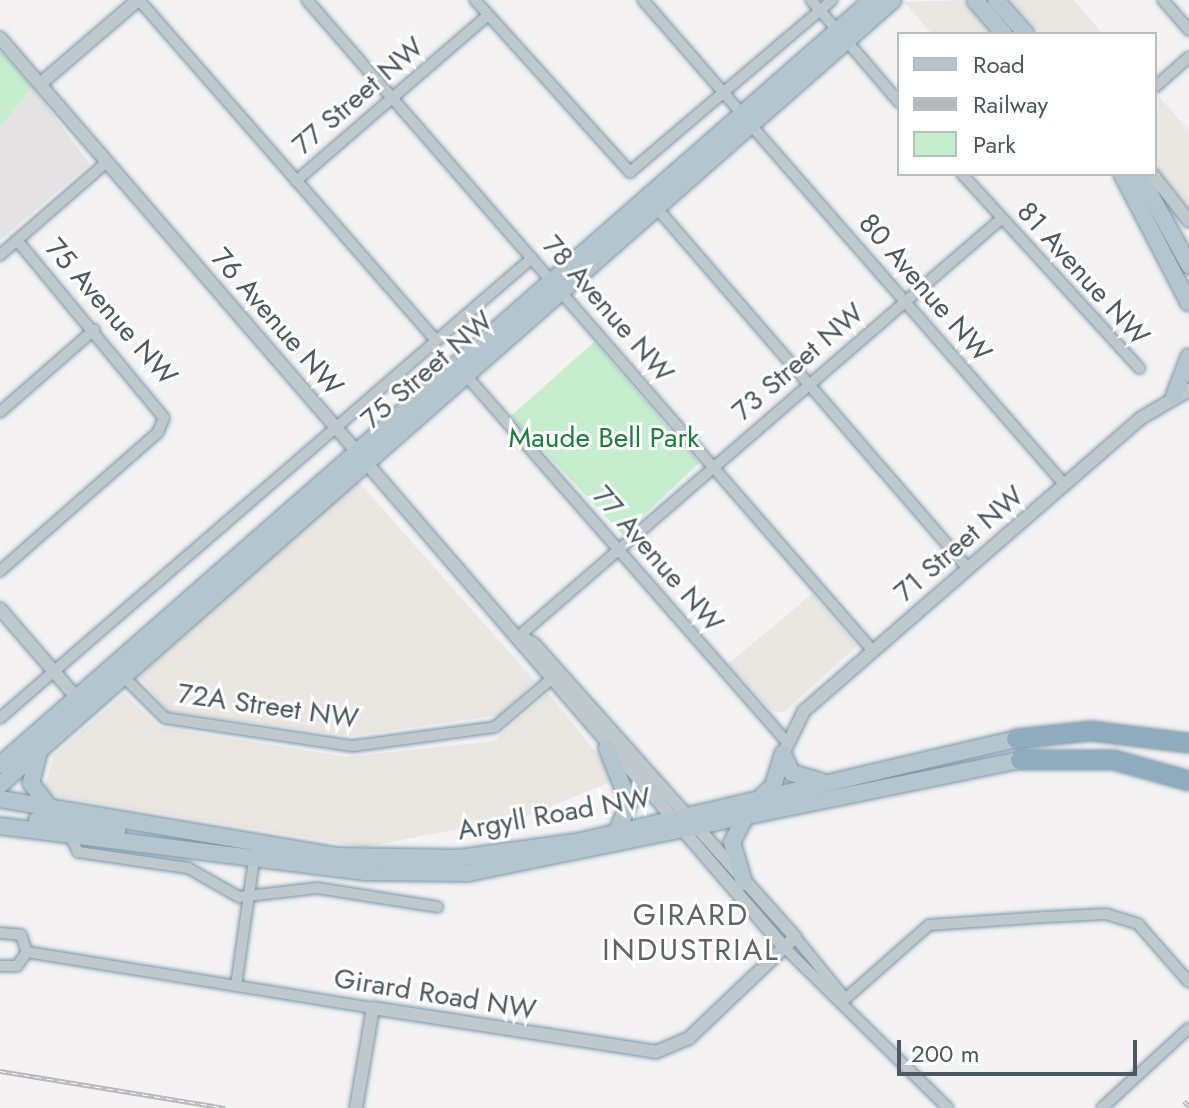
<!DOCTYPE html>
<style>
body{margin:0}
#map{position:relative;width:1189px;height:1108px;overflow:hidden;background:#f4f2f3;font-family:Jost,sans-serif}
div>[style]{position:absolute}
.commercial>*{inset:0;background:#eae6e1}
.education>*{inset:0;background:#e5e3e4}
.green>*{inset:0;background:#c5edce}
.roads{filter:drop-shadow(0 0 2px #7997a9) drop-shadow(0 0 2px #7997a9)}
.minor>*{height:10px;margin:-5px;padding:0 5px;transform-origin:5px;border-radius:5px;background:#bfc8cd}
.tertiary>*{height:12px;margin:-6px;padding:0 6px;transform-origin:6px;border-radius:6px;background:#bfc8cd}
.primary>*{height:16px;margin:-8px;padding:0 8px;transform-origin:8px;border-radius:8px;background:#b4c5ce}
.motorway>*{height:18px;margin:-9px;padding:0 9px;transform-origin:9px;border-radius:9px;background:#8eacbd}
.rail>*{height:5px;margin-top:-2.5px;transform-origin:0;background:repeating-linear-gradient(90deg,#fff 0 6px,#b5b8bc 0 12px);box-sizing:border-box;border-block:2px solid #b5b8bc}
span{translate:-50% -50%;white-space:nowrap;text-align:center;line-height:1.15;-webkit-text-stroke:6px #fff;paint-order:stroke}
.street-label{font-size:28px;color:#4b585f}
.park-label{font-size:28px;color:#1e7d3f}
.neighbourhood-label{font-size:30px;color:#5f6467;letter-spacing:2px}
.legend{position:absolute;left:897px;top:32px;width:260px;height:144px;box-sizing:border-box;background:#fff;border:2px solid #b7bcbf;margin:0;padding:10px 14px;list-style:none;font-size:24px;color:#4b585f}
.legend li{display:flex;align-items:center;gap:16px;height:40px}
.legend b{width:40px;border:2px solid #b7bcbf}
.scale{position:absolute;left:897px;top:1040px;width:240px;height:36px;box-sizing:border-box;border:4px solid #4b585f;border-top:0;padding-left:10px;font-size:24px;line-height:28px;white-space:nowrap;color:#4b585f;-webkit-text-stroke:6px #fff;paint-order:stroke}
</style>
<div id="map">
<div class="commercial">
<div style="clip-path:polygon(962px 0,991px 34px,932px 34px,904px 2px)"></div>
<div style="clip-path:polygon(1011px 0,1074px 0,1103px 34px,1040px 34px)"></div>
<div style="clip-path:polygon(1158px 95px,1189px 131px,1189px 208px,1155px 167px)"></div>
<div style="clip-path:polygon(357px 480px,535px 681px,501px 715px,351px 736px,168px 711px,138px 676px)"></div>
<div style="clip-path:polygon(812px 594px,857px 646px,784px 712px,772px 711px,728px 664px)"></div>
<div style="clip-path:polygon(548px 693px,618px 779px,527px 816px,364px 847px,43px 794px,54px 755px,124px 694px,160px 727px,347px 757px,494px 741px)"></div>
</div>
<div class="education">
<div style="clip-path:polygon(32px 87px,90px 164px,0 240px,0 127px)"></div>
</div>
<div class="green">
<div style="clip-path:polygon(0 51px,32px 87px,0 127px)"></div>
<div style="clip-path:polygon(594px 342px,699px 463px,623px 535px,511px 416px)"></div>
</div>
<div class="roads">
<div class="minor">
<div style="left:139px;top:0;width:452px;rotate:48.9deg"></div>
<div style="left:307px;top:0;width:863px;rotate:49deg"></div>
<div style="left:475px;top:0;width:232px;rotate:48deg"></div>
<div style="left:630px;top:172px;width:265px;rotate:-40.4deg"></div>
<div style="left:643px;top:0;width:151px;rotate:49deg"></div>
<div style="left:811px;top:0;width:40px;rotate:49deg"></div>
<div style="left:1163px;top:0;width:40px;rotate:49deg"></div>
<div style="left:846px;top:40px;width:82px;rotate:49.5deg"></div>
<div style="left:1155px;top:87px;width:45px;rotate:-41.4deg"></div>
<div style="left:750px;top:124px;width:478px;rotate:48.9deg"></div>
<div style="left:962px;top:174px;width:263px;rotate:47.6deg"></div>
<div style="left:296px;top:181px;width:254px;rotate:-40.8deg"></div>
<div style="left:655px;top:206px;width:479px;rotate:49.2deg"></div>
<div style="left:0;top:255px;width:142px;rotate:-41deg"></div>
<div style="left:463px;top:372px;width:490px;rotate:48.8deg"></div>
<div style="left:0;top:412px;width:125px;rotate:-41.1deg"></div>
<div style="left:0;top:571px;width:210px;rotate:-41.3deg"></div>
<div style="left:158px;top:432px;width:15px;rotate:-67deg"></div>
<div style="left:164px;top:418px;width:231px;rotate:-129.6deg"></div>
<div style="left:519px;top:636px;width:637px;rotate:-40.86deg"></div>
<div style="left:120px;top:673px;width:64px;rotate:45deg"></div>
<div style="left:165px;top:718px;width:190px;rotate:8.5deg"></div>
<div style="left:353px;top:746px;width:143px;rotate:-7.6deg"></div>
<div style="left:495px;top:727px;width:82px;rotate:-40.5deg"></div>
<div style="left:0;top:718px;width:703px;rotate:-40.85deg"></div>
<div style="left:70px;top:835px;width:19px;rotate:65deg"></div>
<div style="left:78px;top:852px;width:111px;rotate:8.3deg"></div>
<div style="left:188px;top:868px;width:59px;rotate:29.6deg"></div>
<div style="left:239px;top:897px;width:79px;rotate:-6.6deg"></div>
<div style="left:317px;top:888px;width:122px;rotate:8.9deg"></div>
<div style="left:0;top:933px;width:21px;rotate:5deg"></div>
<div style="left:21px;top:935px;width:18px;rotate:71deg"></div>
<div style="left:27px;top:952px;width:17px;rotate:126deg"></div>
<div style="left:17px;top:966px;width:17px;rotate:180deg"></div>
<div style="left:795px;top:937px;width:77px;rotate:50.8deg"></div>
<div style="left:783px;top:946px;width:231px;rotate:44.5deg"></div>
<div style="left:27px;top:952px;width:351px;rotate:9.2deg"></div>
<div style="left:236px;top:986px;width:134px;rotate:-81.9deg"></div>
<div style="left:845px;top:999px;width:112px;rotate:-41.4deg"></div>
<div style="left:929px;top:925px;width:116px;rotate:-3.9deg"></div>
<div style="left:1045px;top:917px;width:61px;rotate:-2.8deg"></div>
<div style="left:1106px;top:914px;width:34px;rotate:17deg"></div>
<div style="left:1138px;top:924px;width:77px;rotate:48.7deg"></div>
<div style="left:1102px;top:1108px;width:118px;rotate:-42.6deg"></div>
</div>
<div class="tertiary">
<div style="left:0;top:38px;width:1199px;rotate:49.23deg"></div>
<div style="left:40px;top:84px;width:129px;rotate:-40.6deg"></div>
<div style="left:1152px;top:174px;width:60px;rotate:51.8deg"></div>
<div style="left:0;top:609px;width:124px;rotate:49.2deg"></div>
<div style="left:783px;top:754px;width:48px;rotate:-64deg"></div>
<div style="left:804px;top:711px;width:447px;rotate:-41deg"></div>
<div style="left:1141px;top:418px;width:56px;rotate:-30.3deg"></div>
<div style="left:356px;top:1108px;width:101px;rotate:-80.4deg"></div>
<div style="left:373px;top:1008px;width:286px;rotate:8.8deg"></div>
<div style="left:656px;top:1052px;width:36px;rotate:-23deg"></div>
<div style="left:689px;top:1038px;width:146px;rotate:-43.6deg"></div>
<div style="left:795px;top:937px;width:392px;rotate:-131.7deg"></div>
<div style="left:534px;top:644px;width:17px;rotate:-152deg"></div>
</div>
<div class="primary">
<div style="left:975px;top:0;width:45px;rotate:49.5deg"></div>
<div style="left:996px;top:0;width:45px;rotate:48.6deg"></div>
<div style="left:1122px;top:174px;width:145px;rotate:62.6deg"></div>
<div style="left:1139px;top:174px;width:104px;rotate:61.2deg"></div>
<div style="left:1174px;top:396px;width:42px;rotate:-69deg"></div>
<div style="left:607px;top:748px;width:59px;rotate:68.2deg"></div>
<div style="left:629px;top:803px;width:33px;rotate:113deg"></div>
<div style="left:39px;top:751px;width:33px;rotate:104deg"></div>
<div style="left:31px;top:783px;width:30px;rotate:53deg"></div>
<div style="left:783px;top:754px;width:21px;rotate:65deg"></div>
<div style="left:792px;top:773px;width:29px;rotate:16deg"></div>
<div style="left:0;top:765px;width:1160px;rotate:-41.26deg"></div>
<div style="left:0;top:785px;width:1189px;rotate:-41.32deg"></div>
<div style="left:761px;top:797px;width:16px;rotate:-43deg"></div>
<div style="left:773px;top:786px;width:34px;rotate:-73deg"></div>
<div style="left:0;top:799px;width:342px;rotate:9.6deg"></div>
<div style="left:337px;top:856px;width:122px;rotate:0.9deg"></div>
<div style="left:459px;top:858px;width:123px;rotate:-7.9deg"></div>
<div style="left:581px;top:841px;width:447px;rotate:-13.2deg"></div>
<div style="left:37px;top:820px;width:81px;rotate:7.1deg"></div>
<div style="left:0;top:826px;width:368px;rotate:7.2deg"></div>
<div style="left:365px;top:872px;width:103px;rotate:0.6deg"></div>
<div style="left:468px;top:873px;width:563px;rotate:-11.57deg"></div>
<div style="left:744px;top:882px;width:42px;rotate:-106.7deg"></div>
<div style="left:732px;top:842px;width:27px;rotate:-62deg"></div>
</div>
<div class="motorway">
<div style="left:1016px;top:739px;width:75px;rotate:-6.1deg"></div>
<div style="left:1091px;top:731px;width:99px;rotate:7deg"></div>
<div style="left:1020px;top:760px;width:94px"></div>
<div style="left:1114px;top:760px;width:78px;rotate:15.6deg"></div>
</div>
</div>
<div class="rail">
<div style="left:0;top:1071px;width:228px;rotate:9.3deg"></div>
<div style="left:1184px;top:1101px;width:7px;rotate:45deg"></div>
</div>
<div class="street-label">
<span style="left:358px;top:96px;rotate:-41deg">77 Street NW</span>
<span style="left:1083px;top:274px;rotate:48deg">81 Avenue NW</span>
<span style="left:925px;top:288px;rotate:49deg">80 Avenue NW</span>
<span style="left:608px;top:309px;rotate:49deg">78 Avenue NW</span>
<span style="left:111px;top:312px;rotate:49deg">75 Avenue NW</span>
<span style="left:277px;top:322px;rotate:49deg">76 Avenue NW</span>
<span style="left:798px;top:362px;rotate:-41deg">73 Street NW</span>
<span style="left:427px;top:370px;rotate:-41deg">75 Street NW</span>
<span style="left:959px;top:544px;rotate:-41deg">71 Street NW</span>
<span style="left:658px;top:559px;rotate:49deg">77 Avenue NW</span>
<span style="left:268px;top:706px;rotate:8deg">72A Street NW</span>
<span style="left:554px;top:814px;rotate:-10deg">Argyll Road NW</span>
<span style="left:435px;top:994px;rotate:9deg">Girard Road NW</span>
</div>
<div class="park-label">
<span style="left:604px;top:438px">Maude Bell Park</span>
</div>
<div class="neighbourhood-label">
<span style="left:691px;top:932px">GIRARD<br>INDUSTRIAL</span>
</div>
<ul class="legend">
<li><b style="height:10px;background:#b4c5ce"></b>Road</li>
<li><b style="height:10px;background:#b5b8bc"></b>Railway</li>
<li><b style="height:22px;background:#c5edce"></b>Park</li>
</ul>
<div class="scale">200 m</div>
</div>
